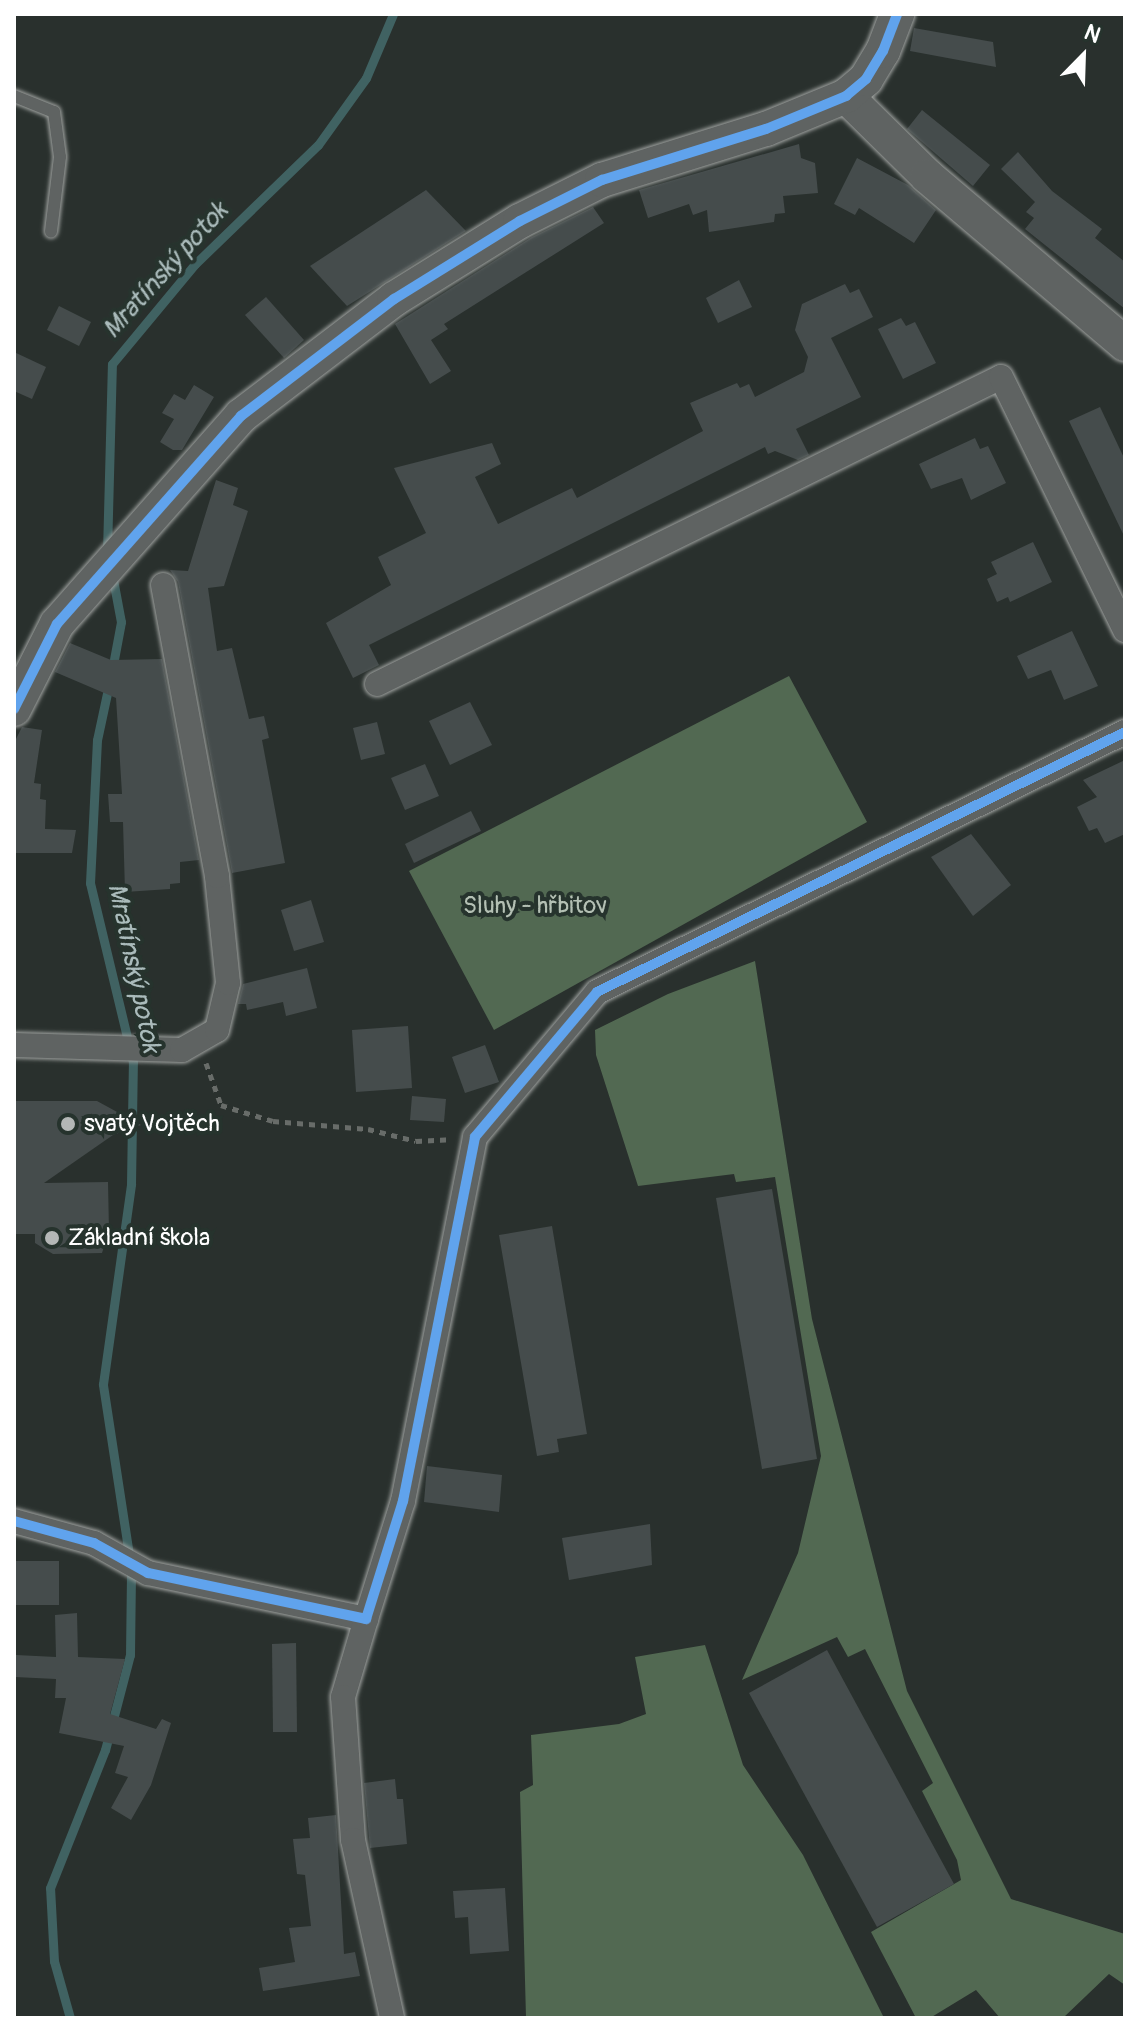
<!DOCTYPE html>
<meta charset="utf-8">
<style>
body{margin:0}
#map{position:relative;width:1139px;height:2032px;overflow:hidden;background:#29302d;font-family:Pangolin,sans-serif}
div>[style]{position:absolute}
.green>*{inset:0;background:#526952}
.stream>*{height:9px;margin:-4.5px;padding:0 4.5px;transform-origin:4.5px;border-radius:4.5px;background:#406262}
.building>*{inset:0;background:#454c4c}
.path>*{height:5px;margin-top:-2.5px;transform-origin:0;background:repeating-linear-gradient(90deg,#686c69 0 6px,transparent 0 12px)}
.roads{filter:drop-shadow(0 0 2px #9fa2a0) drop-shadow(0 0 2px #9fa2a0)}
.lane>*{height:12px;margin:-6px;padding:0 6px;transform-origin:6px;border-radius:6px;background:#5f6362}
.street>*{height:24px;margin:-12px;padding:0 12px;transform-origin:12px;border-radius:12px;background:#5f6362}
.secondary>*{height:34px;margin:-17px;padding:0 17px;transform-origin:17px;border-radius:17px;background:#5f6362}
.cycleway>*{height:10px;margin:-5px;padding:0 5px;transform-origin:5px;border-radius:5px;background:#60a3ed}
.dots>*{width:22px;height:22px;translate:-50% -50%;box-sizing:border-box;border:4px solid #26332d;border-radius:50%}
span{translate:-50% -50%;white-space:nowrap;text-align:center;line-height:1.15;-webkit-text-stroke:8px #26332d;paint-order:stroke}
.park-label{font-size:24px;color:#b4c0b4}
.poi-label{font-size:24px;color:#fff}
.left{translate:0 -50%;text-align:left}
.water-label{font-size:26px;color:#abb;font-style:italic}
.frame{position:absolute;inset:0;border:16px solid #fff;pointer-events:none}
.north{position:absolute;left:1043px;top:16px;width:80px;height:80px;-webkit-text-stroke:6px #26332d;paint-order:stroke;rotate:23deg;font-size:22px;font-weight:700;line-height:32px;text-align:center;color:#fff}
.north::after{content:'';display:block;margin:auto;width:28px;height:36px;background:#fff;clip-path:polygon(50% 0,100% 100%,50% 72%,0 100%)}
</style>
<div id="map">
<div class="green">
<div style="clip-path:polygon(789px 676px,867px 822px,494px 1030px,409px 871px)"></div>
<div style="clip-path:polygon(755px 961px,812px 1319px,907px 1691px,1011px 1899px,1125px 1934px,1125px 1985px,1109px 1974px,1063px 2018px,1000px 2018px,976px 1990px,930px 2018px,916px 2018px,871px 1932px,961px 1880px,957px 1860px,922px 1791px,933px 1783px,865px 1649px,848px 1657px,837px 1637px,742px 1680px,798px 1553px,821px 1456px,775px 1177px,736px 1182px,734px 1174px,638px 1186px,596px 1055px,595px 1030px,668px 994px)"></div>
<div style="clip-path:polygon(705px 1645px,743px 1765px,803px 1855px,884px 2018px,526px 2018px,520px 1792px,533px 1785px,531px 1735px,619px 1724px,646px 1714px,635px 1657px)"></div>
</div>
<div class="stream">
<div style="left:107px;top:552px;width:188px;rotate:-88.5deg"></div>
<div style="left:112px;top:364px;width:130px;rotate:-50.3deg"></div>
<div style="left:195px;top:264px;width:171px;rotate:-44.1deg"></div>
<div style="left:318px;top:145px;width:82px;rotate:-54.4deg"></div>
<div style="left:366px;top:78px;width:69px;rotate:-67.1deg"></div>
<div style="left:112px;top:670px;width:49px;rotate:-79.4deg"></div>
<div style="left:121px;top:622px;width:49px;rotate:-100.6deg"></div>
<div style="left:70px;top:2018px;width:59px;rotate:-105.7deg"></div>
<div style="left:54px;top:1961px;width:73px;rotate:-93.1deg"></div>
<div style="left:50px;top:1888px;width:149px;rotate:-68.3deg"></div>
<div style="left:105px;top:1750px;width:98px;rotate:-75.3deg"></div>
<div style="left:130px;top:1655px;width:87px;rotate:-89.3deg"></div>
<div style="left:131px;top:1568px;width:186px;rotate:-98.7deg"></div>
<div style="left:103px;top:1384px;width:202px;rotate:-82deg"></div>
<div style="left:131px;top:1184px;width:122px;rotate:-89.1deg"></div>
<div style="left:133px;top:1062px;width:184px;rotate:-103.5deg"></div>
<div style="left:90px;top:883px;width:143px;rotate:-87.2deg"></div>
<div style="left:97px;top:740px;width:57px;rotate:-77.9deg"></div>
</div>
<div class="building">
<div style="clip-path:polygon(914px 28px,993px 42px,996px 67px,910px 51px)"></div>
<div style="clip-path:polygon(922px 110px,990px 165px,973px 186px,907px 129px)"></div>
<div style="clip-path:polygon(799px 144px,801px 158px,815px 163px,818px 193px,783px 196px,785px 213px,775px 214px,774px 222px,709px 232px,707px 210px,693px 215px,689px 204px,648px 218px,639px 190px)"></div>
<div style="clip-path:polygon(1018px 152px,1052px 191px,1102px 229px,1095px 238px,1125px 262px,1125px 309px,1025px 229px,1034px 218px,1026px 212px,1035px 202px,1001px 169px)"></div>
<div style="clip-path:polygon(857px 158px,908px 185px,936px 210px,914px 243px,859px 208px,855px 215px,834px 204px)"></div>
<div style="clip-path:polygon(426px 190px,466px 231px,347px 306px,310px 266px)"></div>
<div style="clip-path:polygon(593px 207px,604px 223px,444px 324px,448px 329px,431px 340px,451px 371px,430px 384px,395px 324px,532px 237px)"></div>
<div style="clip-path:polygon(739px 280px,752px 307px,718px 323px,706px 298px)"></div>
<div style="clip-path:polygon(845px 284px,850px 293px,859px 289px,873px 317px,831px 338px,861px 397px,796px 429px,809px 455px,798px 460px,775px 451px,768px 454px,765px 447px,369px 645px,379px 665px,353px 678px,326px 623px,391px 585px,378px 557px,426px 533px,394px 468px,492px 443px,501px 464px,475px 477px,498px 524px,572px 488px,577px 498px,703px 431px,690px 403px,737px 383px,740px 388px,749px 384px,755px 397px,804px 372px,808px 357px,795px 330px,802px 304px)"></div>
<div style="clip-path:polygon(266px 297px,304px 340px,284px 358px,245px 315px)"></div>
<div style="clip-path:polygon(59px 306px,91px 322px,79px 346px,47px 330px)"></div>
<div style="clip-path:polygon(901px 318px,906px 326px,915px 322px,936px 363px,903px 379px,878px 329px)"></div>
<div style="clip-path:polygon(14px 352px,46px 367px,32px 399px,14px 391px)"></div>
<div style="clip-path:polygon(194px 385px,214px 397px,182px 450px,173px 450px,160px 442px,174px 419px,162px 413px,174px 394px,185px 400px)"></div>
<div style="clip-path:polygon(1100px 407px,1125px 460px,1125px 538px,1069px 421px)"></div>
<div style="clip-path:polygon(975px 438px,980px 449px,988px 446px,1006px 483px,971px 500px,962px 478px,931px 489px,919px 464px)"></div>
<div style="clip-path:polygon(216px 480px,238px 488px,233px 505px,248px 511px,224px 586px,208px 588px,217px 651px,232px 648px,249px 719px,264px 716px,269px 738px,262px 740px,285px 863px,232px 873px,178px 582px,170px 570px,188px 571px)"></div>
<div style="clip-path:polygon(1033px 542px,1052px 582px,1010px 602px,1008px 597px,997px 602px,987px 579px,997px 574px,991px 562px)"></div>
<div style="clip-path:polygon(1072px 631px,1098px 686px,1064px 700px,1051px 670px,1028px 679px,1017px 656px)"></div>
<div style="clip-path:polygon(70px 643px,111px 660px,162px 659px,199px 860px,180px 862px,180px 883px,170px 884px,170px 889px,125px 892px,123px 822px,110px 822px,108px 794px,122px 794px,116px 698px,55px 672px)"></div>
<div style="clip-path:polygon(470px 702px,492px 745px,450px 765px,429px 721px)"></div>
<div style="clip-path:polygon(377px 722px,385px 754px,361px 760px,353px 728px)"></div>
<div style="clip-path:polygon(22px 727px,42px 730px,34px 783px,41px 784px,40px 799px,46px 800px,45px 829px,76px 830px,72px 853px,14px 853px,14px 743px)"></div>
<div style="clip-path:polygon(1125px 760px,1125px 834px,1105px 843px,1097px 828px,1089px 831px,1077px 807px,1097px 797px,1083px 780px)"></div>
<div style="clip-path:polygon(425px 764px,439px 796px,405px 810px,391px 778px)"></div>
<div style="clip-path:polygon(471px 811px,481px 831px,414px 863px,405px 844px)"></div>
<div style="clip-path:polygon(971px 834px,1011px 885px,973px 916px,931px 857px)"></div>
<div style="clip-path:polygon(311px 900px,324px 942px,294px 951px,281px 910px)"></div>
<div style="clip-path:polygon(307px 968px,317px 1008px,286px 1016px,283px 1002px,247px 1010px,246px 1004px,238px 1004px,243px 984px)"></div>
<div style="clip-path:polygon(408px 1026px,412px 1088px,356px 1092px,352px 1030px)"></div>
<div style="clip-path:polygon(485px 1045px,499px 1082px,465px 1093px,452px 1057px)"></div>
<div style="clip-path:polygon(412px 1096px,446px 1099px,444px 1122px,410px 1120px)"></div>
<div style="clip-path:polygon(16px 1101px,97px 1101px,141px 1125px,113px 1135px,44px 1183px,108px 1182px,109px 1231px,102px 1253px,53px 1254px,35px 1243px,35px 1234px,14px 1234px)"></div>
<div style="clip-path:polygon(772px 1189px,817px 1459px,762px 1469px,716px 1198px)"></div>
<div style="clip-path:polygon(552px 1226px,587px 1434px,557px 1439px,559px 1452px,537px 1456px,499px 1235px)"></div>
<div style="clip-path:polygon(427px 1466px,502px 1475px,499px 1512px,424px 1502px)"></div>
<div style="clip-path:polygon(650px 1524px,652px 1565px,569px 1580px,562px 1538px)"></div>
<div style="clip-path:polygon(14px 1561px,59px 1561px,59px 1605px,14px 1605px)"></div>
<div style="clip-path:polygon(77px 1613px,78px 1657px,125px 1659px,110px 1714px,156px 1729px,162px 1719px,171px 1723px,151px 1785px,131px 1820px,111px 1808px,128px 1777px,115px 1773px,124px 1746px,59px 1733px,66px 1698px,55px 1698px,56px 1679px,15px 1677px,16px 1655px,56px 1657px,55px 1615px)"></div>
<div style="clip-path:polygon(296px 1643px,297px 1732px,273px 1732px,272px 1644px)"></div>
<div style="clip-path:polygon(827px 1650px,954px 1884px,877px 1927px,749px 1693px)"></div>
<div style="clip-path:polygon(395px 1779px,397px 1799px,403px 1799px,407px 1844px,370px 1848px,364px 1783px)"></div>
<div style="clip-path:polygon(336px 1815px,344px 1954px,355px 1952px,360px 1976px,263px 1991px,259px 1968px,295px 1962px,289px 1928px,311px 1926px,305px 1875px,297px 1874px,293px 1839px,310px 1838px,308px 1818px)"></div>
<div style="clip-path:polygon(505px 1888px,509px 1951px,470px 1954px,468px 1917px,455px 1918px,453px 1891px)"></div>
</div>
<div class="path">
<div style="left:206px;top:1063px;width:45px;rotate:70.3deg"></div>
<div style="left:221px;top:1105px;width:54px;rotate:17.1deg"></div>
<div style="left:273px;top:1121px;width:95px;rotate:4.8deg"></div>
<div style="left:368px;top:1129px;width:49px;rotate:14deg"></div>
<div style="left:416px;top:1141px;width:34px;rotate:-3deg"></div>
</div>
<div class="roads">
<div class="lane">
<div style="left:14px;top:96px;width:43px;rotate:21.8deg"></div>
<div style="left:54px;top:112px;width:45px;rotate:82.4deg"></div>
<div style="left:60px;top:157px;width:75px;rotate:96.9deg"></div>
</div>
<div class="street">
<div style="left:377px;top:684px;width:695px;rotate:-26.2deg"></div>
<div style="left:1001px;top:377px;width:282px;rotate:63.9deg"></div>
<div style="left:14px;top:1045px;width:168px;rotate:1.7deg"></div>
<div style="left:182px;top:1050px;width:40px;rotate:-29.7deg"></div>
<div style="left:217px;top:1030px;width:48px;rotate:-76.8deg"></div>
<div style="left:228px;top:983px;width:108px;rotate:-95.9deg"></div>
<div style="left:217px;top:876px;width:296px;rotate:-100.5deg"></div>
<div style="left:14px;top:1521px;width:83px;rotate:15.4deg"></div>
<div style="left:94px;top:1543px;width:62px;rotate:29.1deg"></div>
<div style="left:148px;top:1573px;width:223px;rotate:11.9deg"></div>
<div style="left:366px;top:1619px;width:124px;rotate:-72.6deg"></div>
<div style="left:403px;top:1501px;width:371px;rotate:-78.8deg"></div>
<div style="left:475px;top:1137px;width:189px;rotate:-49.9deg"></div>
<div style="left:597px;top:992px;width:589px;rotate:-26.22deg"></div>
<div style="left:366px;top:1619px;width:81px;rotate:106.4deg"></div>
<div style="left:343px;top:1697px;width:143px;rotate:86deg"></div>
<div style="left:353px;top:1840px;width:182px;rotate:77.6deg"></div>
</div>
<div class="secondary">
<div style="left:846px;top:96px;width:114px;rotate:44.6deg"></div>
<div style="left:927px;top:176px;width:260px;rotate:40.3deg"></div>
<div style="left:14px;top:709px;width:95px;rotate:-63.2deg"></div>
<div style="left:57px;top:624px;width:278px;rotate:-48.5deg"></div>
<div style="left:241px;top:416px;width:193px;rotate:-37.4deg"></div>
<div style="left:394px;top:299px;width:148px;rotate:-31.8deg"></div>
<div style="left:520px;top:221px;width:92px;rotate:-26.6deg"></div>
<div style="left:602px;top:180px;width:172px;rotate:-17.3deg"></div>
<div style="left:766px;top:129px;width:87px;rotate:-22.4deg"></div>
<div style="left:846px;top:96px;width:26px;rotate:-40deg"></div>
<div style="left:866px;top:79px;width:33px;rotate:-59deg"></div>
<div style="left:883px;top:51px;width:40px;rotate:-69deg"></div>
</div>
</div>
<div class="cycleway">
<div style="left:14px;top:709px;width:95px;rotate:-63.2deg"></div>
<div style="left:57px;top:624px;width:278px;rotate:-48.5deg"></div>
<div style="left:241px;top:416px;width:193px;rotate:-37.4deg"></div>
<div style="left:394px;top:299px;width:148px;rotate:-31.8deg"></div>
<div style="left:520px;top:221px;width:92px;rotate:-26.6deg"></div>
<div style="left:602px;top:180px;width:172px;rotate:-17.3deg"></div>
<div style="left:766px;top:129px;width:87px;rotate:-22.4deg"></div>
<div style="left:846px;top:96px;width:26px;rotate:-40deg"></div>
<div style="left:866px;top:79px;width:33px;rotate:-59deg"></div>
<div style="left:883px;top:51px;width:40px;rotate:-69deg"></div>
<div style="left:14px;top:1521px;width:83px;rotate:15.4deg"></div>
<div style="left:94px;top:1543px;width:62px;rotate:29.1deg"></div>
<div style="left:148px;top:1573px;width:223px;rotate:11.9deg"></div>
<div style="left:366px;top:1619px;width:124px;rotate:-72.6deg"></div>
<div style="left:403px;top:1501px;width:371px;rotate:-78.8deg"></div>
<div style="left:475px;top:1137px;width:189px;rotate:-49.9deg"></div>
<div style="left:597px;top:992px;width:589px;rotate:-26.22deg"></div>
</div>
<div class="dots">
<div style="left:68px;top:1124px;background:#b4b7b6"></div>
<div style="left:52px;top:1238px;background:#b4b7b6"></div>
</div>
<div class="park-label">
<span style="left:535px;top:906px">Sluhy - hřbitov</span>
</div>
<div class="poi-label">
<span class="left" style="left:84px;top:1124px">svatý Vojtěch</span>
<span class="left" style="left:68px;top:1238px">Základní škola</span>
</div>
<div class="water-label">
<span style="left:166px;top:271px;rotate:-48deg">Mratínský potok</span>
<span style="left:133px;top:968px;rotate:78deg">Mratínský potok</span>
</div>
<div class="frame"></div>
<div class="north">N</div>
</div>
